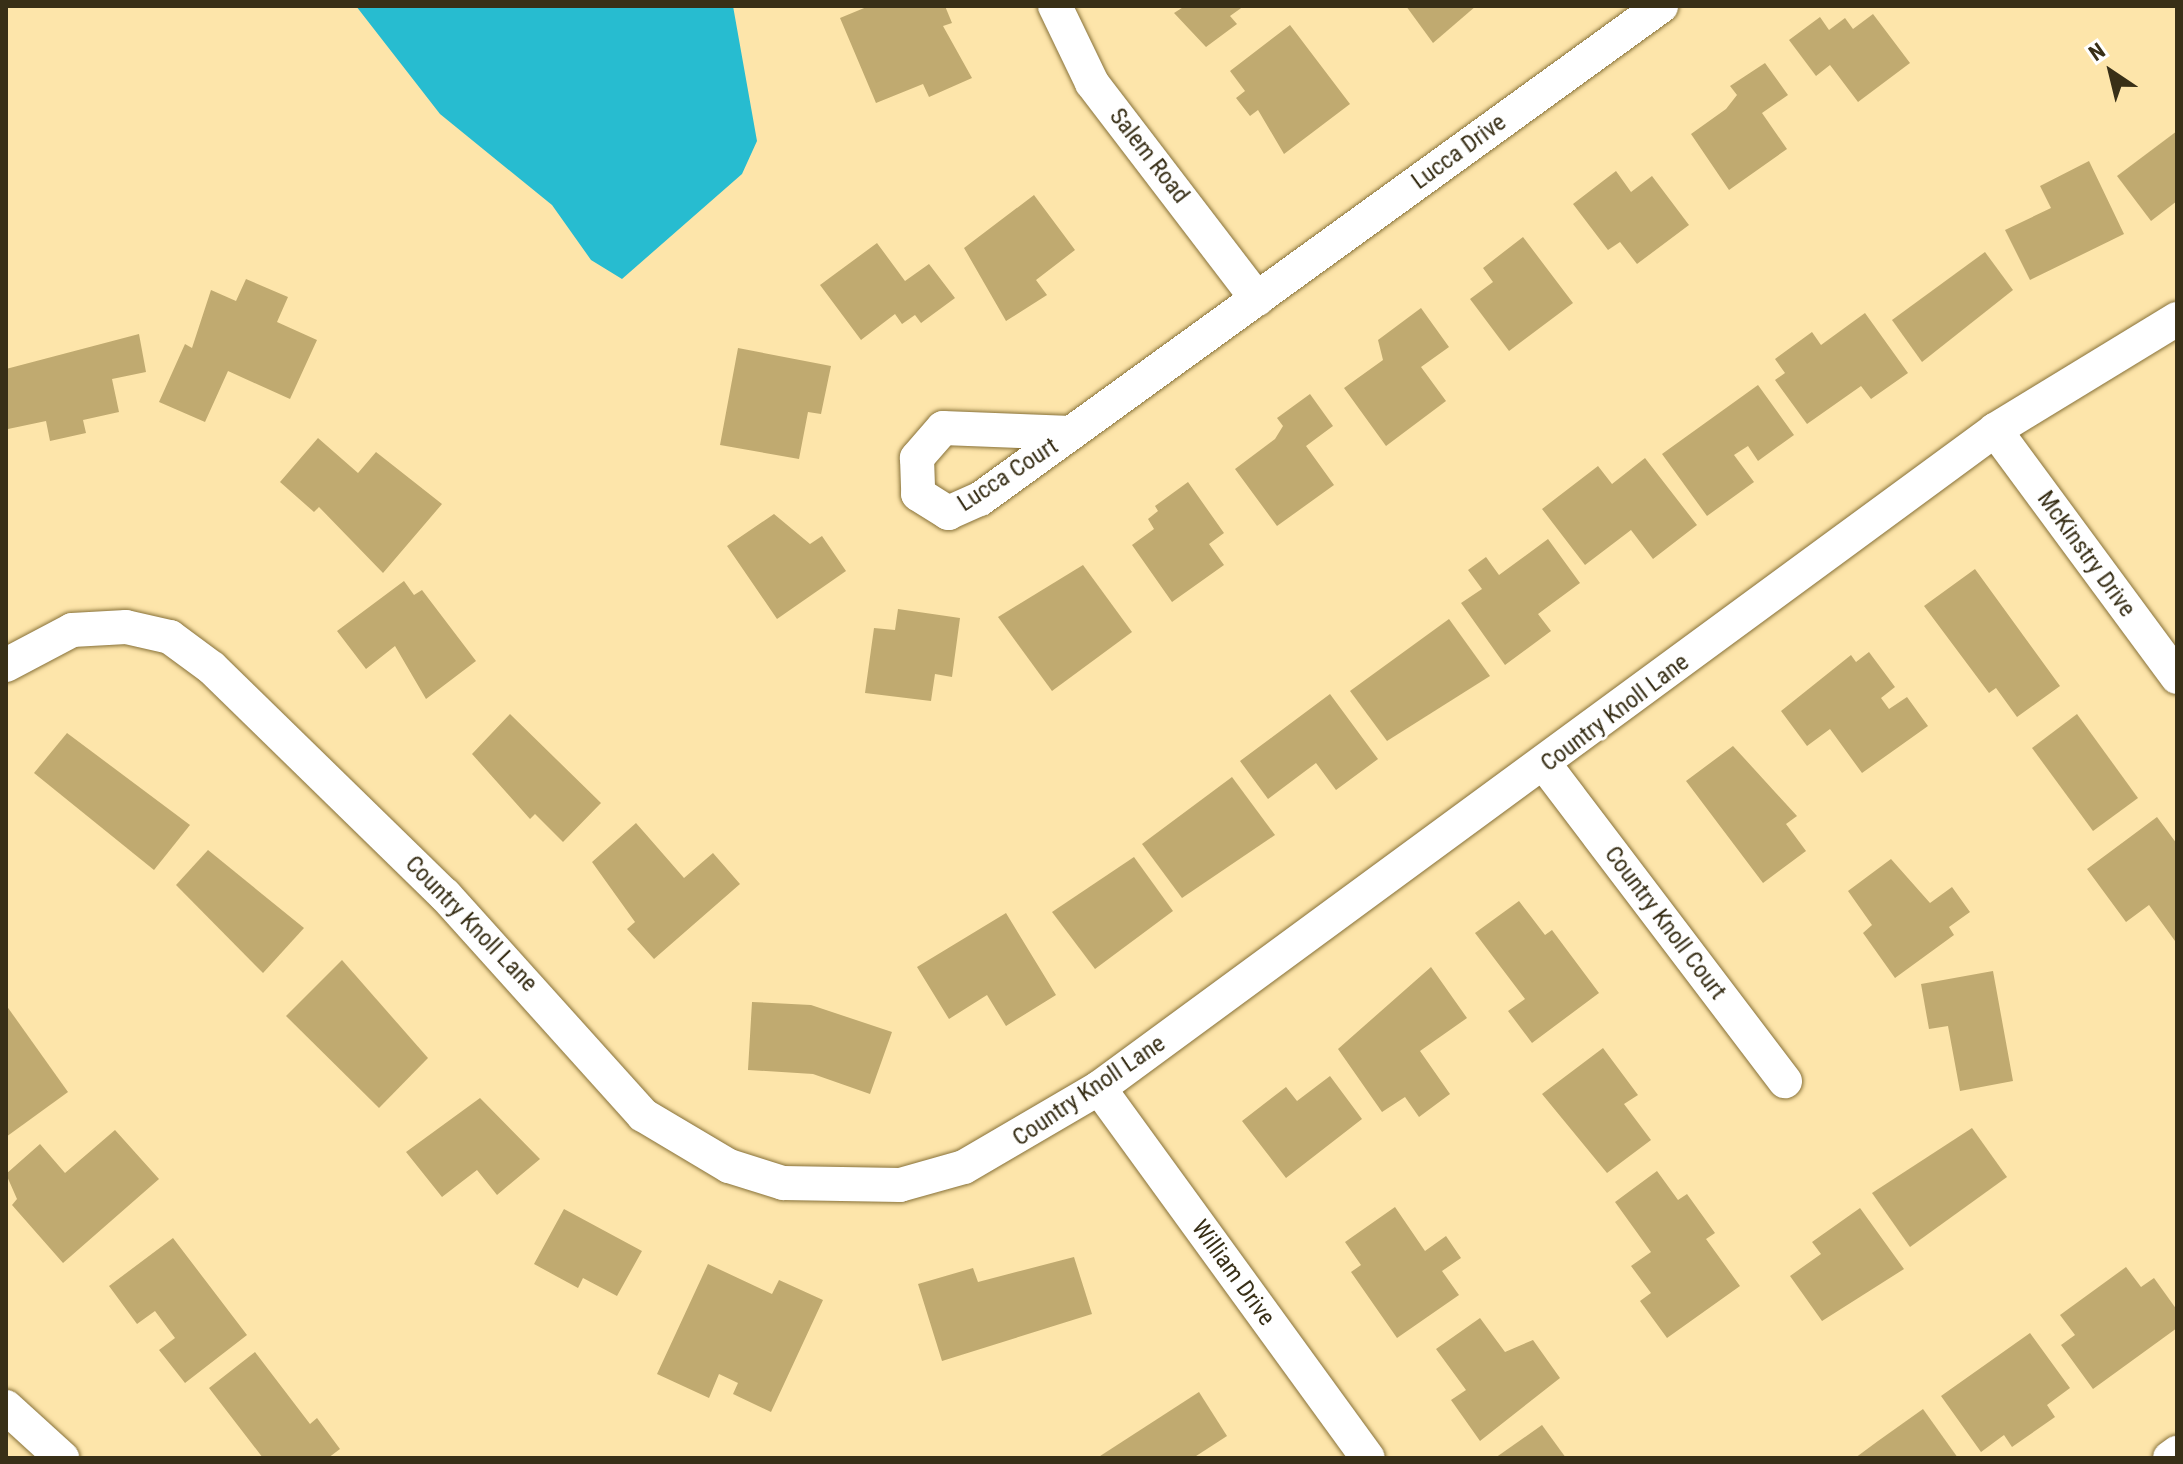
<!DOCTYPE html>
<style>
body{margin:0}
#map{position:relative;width:2183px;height:1464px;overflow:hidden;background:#fde5aa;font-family:"Roboto Condensed",sans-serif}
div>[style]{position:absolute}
.water>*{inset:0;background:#27bcd0}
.building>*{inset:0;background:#c0aa70}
.roads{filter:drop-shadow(0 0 2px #877139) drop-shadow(0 0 2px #877139)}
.minor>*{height:34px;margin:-17px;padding:0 17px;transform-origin:17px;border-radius:17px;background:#fff}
span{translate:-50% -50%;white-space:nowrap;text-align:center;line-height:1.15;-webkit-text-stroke:6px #fff;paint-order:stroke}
.street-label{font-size:24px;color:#382f17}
.frame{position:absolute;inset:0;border:8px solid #382f17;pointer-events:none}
.north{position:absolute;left:2071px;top:32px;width:80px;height:80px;-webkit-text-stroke:6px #fff;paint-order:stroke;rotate:325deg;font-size:22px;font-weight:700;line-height:32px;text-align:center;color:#382f17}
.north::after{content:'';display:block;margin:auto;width:28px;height:36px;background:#382f17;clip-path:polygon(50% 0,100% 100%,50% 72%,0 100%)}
</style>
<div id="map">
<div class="water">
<div style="clip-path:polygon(356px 6px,733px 6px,757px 141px,742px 174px,622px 279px,591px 260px,552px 205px,440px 114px)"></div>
</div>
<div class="building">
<div style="clip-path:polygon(869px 6px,945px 6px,952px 23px,943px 26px,972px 78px,929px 97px,923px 84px,876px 103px,840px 18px)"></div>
<div style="clip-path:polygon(1185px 6px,1244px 6px,1230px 16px,1237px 24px,1206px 47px,1174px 13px)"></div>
<div style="clip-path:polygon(1406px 6px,1476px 6px,1433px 43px)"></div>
<div style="clip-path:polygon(1873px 14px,1910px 63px,1858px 102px,1830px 65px,1816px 76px,1789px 40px,1820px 17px,1829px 30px,1845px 18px,1853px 29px)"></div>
<div style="clip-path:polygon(1290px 25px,1350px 104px,1284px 154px,1258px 110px,1250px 116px,1236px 98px,1245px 91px,1230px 71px)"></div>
<div style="clip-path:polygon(1765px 63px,1788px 95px,1762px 113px,1787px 149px,1729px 190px,1691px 134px,1726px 109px,1737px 95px,1730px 86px)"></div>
<div style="clip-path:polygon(2177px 131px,2177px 201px,2151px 221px,2117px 176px)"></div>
<div style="clip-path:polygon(2089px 161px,2124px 234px,2030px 280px,2005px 230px,2051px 208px,2040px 186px)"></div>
<div style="clip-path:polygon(1616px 171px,1631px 192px,1652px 176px,1689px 225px,1637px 264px,1620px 242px,1608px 250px,1573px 204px)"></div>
<div style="clip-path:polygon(1034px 195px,1075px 250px,1036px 280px,1047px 295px,1006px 321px,964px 248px)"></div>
<div style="clip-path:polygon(1523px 237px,1573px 303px,1509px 351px,1470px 299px,1493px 282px,1483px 268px)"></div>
<div style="clip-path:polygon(877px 243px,905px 281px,929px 264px,955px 298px,921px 323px,915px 315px,902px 324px,895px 314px,861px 340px,820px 285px)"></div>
<div style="clip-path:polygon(1985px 252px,2013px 290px,1922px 362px,1892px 320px)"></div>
<div style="clip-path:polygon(246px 279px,288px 297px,277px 322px,317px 340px,290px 399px,228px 371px,205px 422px,159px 402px,185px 344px,192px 348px,211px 290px,236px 301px)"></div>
<div style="clip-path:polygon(1421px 308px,1449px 347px,1421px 367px,1446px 401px,1386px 446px,1344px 388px,1383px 360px,1378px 340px)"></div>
<div style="clip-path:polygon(1865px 313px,1908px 373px,1871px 399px,1861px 386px,1807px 424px,1775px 380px,1785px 373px,1775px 359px,1812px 332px,1821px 345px)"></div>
<div style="clip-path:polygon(139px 334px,146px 372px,112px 379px,119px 412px,83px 420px,86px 433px,50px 441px,46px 421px,8px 429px,6px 369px)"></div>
<div style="clip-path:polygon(738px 348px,831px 366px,821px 414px,808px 412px,799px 459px,720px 445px)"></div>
<div style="clip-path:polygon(1758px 385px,1794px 435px,1758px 461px,1748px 446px,1734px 455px,1754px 482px,1707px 516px,1662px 454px)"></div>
<div style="clip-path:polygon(1310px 394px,1333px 426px,1306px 446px,1334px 485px,1277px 526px,1235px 469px,1275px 439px,1283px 426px,1277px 418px)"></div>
<div style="clip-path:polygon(318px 438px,358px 473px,376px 452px,442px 504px,383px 573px,319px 507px,314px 512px,280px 482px)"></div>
<div style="clip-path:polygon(1645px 458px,1697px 525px,1653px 559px,1631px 530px,1585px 565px,1542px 509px,1598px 466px,1612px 484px)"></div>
<div style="clip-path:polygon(1188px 482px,1224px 533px,1209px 544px,1224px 565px,1172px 602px,1132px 545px,1154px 529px,1148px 519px,1158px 511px,1155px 506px)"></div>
<div style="clip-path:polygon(774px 514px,810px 544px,822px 536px,846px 571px,777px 619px,727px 546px)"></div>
<div style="clip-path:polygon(1548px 539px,1580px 583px,1538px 614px,1551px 631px,1505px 665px,1461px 603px,1482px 589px,1468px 570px,1486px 557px,1499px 575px)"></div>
<div style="clip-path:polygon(1083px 565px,1132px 632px,1052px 691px,998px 617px)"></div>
<div style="clip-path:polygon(1975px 569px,2060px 686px,2017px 717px,1996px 688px,1989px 693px,1924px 606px)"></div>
<div style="clip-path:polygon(404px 581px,414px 595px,422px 590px,476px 661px,426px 699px,395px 646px,366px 669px,337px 631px)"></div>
<div style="clip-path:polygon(898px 609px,960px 618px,952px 677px,935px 674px,931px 701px,865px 693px,874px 628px,895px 630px)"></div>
<div style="clip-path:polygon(1449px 619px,1490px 676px,1387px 741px,1350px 691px)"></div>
<div style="clip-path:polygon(1869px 652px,1895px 687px,1881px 698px,1889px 709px,1907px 697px,1928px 726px,1862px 773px,1830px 729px,1807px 746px,1781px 711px,1851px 655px,1856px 662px)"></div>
<div style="clip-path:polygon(1330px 694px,1378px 759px,1336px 790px,1316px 763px,1268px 799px,1240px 761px)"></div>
<div style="clip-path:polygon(510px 714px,601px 803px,563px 842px,535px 814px,530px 819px,472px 754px)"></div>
<div style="clip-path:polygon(2077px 714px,2138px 798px,2093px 831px,2032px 748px)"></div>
<div style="clip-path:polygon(67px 733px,190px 825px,154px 870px,34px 773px)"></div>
<div style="clip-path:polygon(1733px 746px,1797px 816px,1786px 824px,1806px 851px,1763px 883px,1686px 781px)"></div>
<div style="clip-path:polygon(1232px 777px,1275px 835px,1182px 898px,1142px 844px)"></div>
<div style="clip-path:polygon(2157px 817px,2177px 844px,2175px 941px,2149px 905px,2126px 922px,2087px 869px)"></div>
<div style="clip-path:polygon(636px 823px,684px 878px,713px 853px,740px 884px,654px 959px,627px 929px,635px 922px,592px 862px)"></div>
<div style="clip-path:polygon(208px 850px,304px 928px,263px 973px,176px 885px)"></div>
<div style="clip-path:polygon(1134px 857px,1173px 911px,1095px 969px,1052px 912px)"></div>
<div style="clip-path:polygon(1891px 859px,1930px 903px,1952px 887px,1970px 912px,1949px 927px,1954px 935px,1895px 978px,1863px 933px,1872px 925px,1848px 891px)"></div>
<div style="clip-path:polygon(1519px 901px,1545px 935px,1552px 930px,1599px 993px,1532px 1043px,1508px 1011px,1525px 999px,1475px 933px)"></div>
<div style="clip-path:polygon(1006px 913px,1056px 995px,1006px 1026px,987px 995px,949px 1019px,917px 967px)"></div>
<div style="clip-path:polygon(342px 960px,428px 1058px,379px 1108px,286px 1016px)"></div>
<div style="clip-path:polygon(1431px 967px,1467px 1018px,1420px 1051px,1450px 1094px,1419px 1117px,1405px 1097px,1382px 1112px,1338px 1049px)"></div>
<div style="clip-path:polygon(1993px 971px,2013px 1081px,1960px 1091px,1948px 1026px,1929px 1029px,1921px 984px)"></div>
<div style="clip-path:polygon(752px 1002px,811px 1005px,892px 1032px,870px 1094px,813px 1074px,748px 1070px)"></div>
<div style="clip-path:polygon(6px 1005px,68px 1092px,6px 1137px)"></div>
<div style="clip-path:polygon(1603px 1048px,1638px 1095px,1624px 1104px,1651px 1140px,1607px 1173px,1542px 1094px)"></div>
<div style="clip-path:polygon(1330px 1076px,1362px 1119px,1286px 1178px,1242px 1121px,1286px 1087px,1297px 1101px)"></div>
<div style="clip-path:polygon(480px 1098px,540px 1159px,497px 1195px,477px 1170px,442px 1197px,406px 1152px)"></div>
<div style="clip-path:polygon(1972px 1128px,2007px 1177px,1910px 1247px,1872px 1193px)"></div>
<div style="clip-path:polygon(115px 1130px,159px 1179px,63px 1263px,12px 1205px,17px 1199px,6px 1174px,40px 1144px,65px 1173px)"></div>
<div style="clip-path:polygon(1657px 1171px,1678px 1200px,1687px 1194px,1715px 1233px,1706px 1239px,1740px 1286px,1667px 1338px,1640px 1301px,1651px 1293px,1631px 1266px,1651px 1252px,1615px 1202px)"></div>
<div style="clip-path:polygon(1395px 1207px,1425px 1251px,1446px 1236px,1461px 1258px,1442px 1271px,1459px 1295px,1397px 1338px,1351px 1272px,1361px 1265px,1345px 1242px)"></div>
<div style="clip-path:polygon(1860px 1208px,1904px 1269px,1822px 1321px,1790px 1276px,1821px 1254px,1812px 1242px)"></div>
<div style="clip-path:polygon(564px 1209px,642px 1251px,617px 1296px,583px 1278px,578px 1288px,534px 1264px)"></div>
<div style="clip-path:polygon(173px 1238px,247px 1335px,185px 1383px,159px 1350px,175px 1338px,155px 1311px,137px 1324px,109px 1286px)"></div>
<div style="clip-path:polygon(1074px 1257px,1092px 1314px,942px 1361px,918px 1284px,973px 1268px,978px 1282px)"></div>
<div style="clip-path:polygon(708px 1264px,772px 1294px,779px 1280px,823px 1300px,771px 1412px,733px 1394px,738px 1383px,719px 1374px,709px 1398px,657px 1374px)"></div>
<div style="clip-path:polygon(2126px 1267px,2141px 1287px,2154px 1278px,2177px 1310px,2177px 1328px,2093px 1389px,2061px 1345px,2075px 1335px,2060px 1315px)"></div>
<div style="clip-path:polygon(1480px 1318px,1505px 1352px,1533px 1340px,1560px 1378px,1480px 1441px,1451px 1400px,1466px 1390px,1436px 1349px)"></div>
<div style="clip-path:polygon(2030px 1333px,2070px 1388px,2047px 1405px,2055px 1417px,2012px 1447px,2004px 1435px,1981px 1452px,1941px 1396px)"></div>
<div style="clip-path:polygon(255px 1352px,310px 1424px,317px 1418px,340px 1449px,328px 1458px,263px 1458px,209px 1388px)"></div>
<div style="clip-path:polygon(1199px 1392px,1227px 1436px,1193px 1458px,1097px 1458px)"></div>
<div style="clip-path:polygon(1923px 1409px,1958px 1458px,1855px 1458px,1878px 1441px)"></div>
<div style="clip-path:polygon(1542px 1425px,1566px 1458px,1495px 1458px)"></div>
</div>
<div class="roads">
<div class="minor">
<div style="left:1055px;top:6px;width:85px;rotate:64.3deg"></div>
<div style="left:1092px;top:83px;width:272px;rotate:52.6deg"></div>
<div style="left:1995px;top:430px;width:307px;rotate:53.6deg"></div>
<div style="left:1071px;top:433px;width:128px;rotate:-177.8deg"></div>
<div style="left:943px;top:428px;width:40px;rotate:131deg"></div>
<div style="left:917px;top:458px;width:36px;rotate:88deg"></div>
<div style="left:918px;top:494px;width:36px;rotate:32deg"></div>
<div style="left:948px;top:513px;width:35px;rotate:-24deg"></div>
<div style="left:980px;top:499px;width:841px;rotate:-35.9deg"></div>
<div style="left:6px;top:665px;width:75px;rotate:-27.9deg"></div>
<div style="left:72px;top:630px;width:54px;rotate:-3.2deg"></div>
<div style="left:126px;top:627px;width:45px;rotate:12.8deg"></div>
<div style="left:170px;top:637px;width:52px;rotate:36.4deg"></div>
<div style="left:212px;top:668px;width:325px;rotate:44.3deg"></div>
<div style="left:445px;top:895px;width:296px;rotate:48deg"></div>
<div style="left:643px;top:1115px;width:100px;rotate:30.7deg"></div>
<div style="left:729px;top:1166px;width:57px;rotate:17.5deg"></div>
<div style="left:783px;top:1183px;width:117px;rotate:1deg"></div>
<div style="left:900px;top:1185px;width:66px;rotate:-15.7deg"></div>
<div style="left:964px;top:1167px;width:156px;rotate:-30.3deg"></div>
<div style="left:1099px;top:1088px;width:1112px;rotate:-36.29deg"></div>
<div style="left:1995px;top:430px;width:213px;rotate:-31.4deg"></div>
<div style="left:1545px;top:765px;width:397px;rotate:52.8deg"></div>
<div style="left:1099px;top:1088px;width:457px;rotate:54deg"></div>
<div style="left:6px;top:1407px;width:76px;rotate:42.3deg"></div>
<div style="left:2170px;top:1458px;width:9px;rotate:-36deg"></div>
</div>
</div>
<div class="street-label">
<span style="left:1459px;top:152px;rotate:-36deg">Lucca Drive</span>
<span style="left:1149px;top:156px;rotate:52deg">Salem Road</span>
<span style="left:1008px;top:475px;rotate:-33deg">Lucca Court</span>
<span style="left:2086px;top:554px;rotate:54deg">McKinstry Drive</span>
<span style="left:1615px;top:713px;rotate:-37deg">Country Knoll Lane</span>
<span style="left:1665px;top:923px;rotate:53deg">Country Knoll Court</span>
<span style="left:471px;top:924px;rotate:46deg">Country Knoll Lane</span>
<span style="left:1089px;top:1091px;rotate:-34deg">Country Knoll Lane</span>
<span style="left:1233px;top:1273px;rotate:54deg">William Drive</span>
</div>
<div class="frame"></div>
<div class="north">N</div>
</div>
